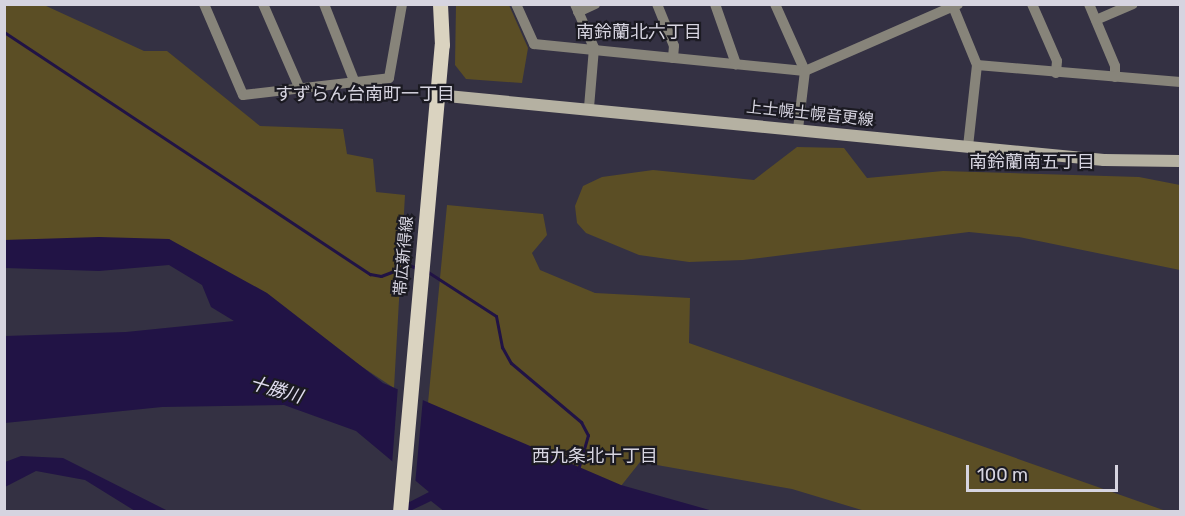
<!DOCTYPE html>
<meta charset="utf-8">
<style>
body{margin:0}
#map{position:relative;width:1185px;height:516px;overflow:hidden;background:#343143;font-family:Rubik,"Noto Sans JP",sans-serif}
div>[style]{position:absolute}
.green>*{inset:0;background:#5b4e25}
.water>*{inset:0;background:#211345}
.pier>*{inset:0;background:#343143}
.stream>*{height:3px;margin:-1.5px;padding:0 1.5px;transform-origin:1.5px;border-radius:1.5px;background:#211345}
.street>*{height:10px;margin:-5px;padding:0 5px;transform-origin:5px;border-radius:5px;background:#87847a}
.secondary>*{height:12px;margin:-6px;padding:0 6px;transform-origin:6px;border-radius:6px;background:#b5b1a2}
.primary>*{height:15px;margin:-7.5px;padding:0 7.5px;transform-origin:7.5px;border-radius:7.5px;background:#dad3c0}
span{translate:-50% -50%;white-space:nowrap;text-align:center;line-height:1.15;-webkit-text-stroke:4.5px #1b1a22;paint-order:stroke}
.street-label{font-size:16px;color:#d6d4e0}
.neighbourhood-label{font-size:18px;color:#d6d4e0}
.water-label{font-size:18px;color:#e2dff1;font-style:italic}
.frame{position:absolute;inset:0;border:6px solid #d6d4e0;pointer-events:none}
.scale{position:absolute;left:966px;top:465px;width:152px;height:27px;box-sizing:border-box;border:3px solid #d6d4e0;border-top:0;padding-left:8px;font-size:18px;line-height:21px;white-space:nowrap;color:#d6d4e0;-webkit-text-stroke:4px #1b1a22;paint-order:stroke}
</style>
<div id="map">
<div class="green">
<div style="clip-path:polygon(4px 5px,44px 5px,144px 51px,167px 51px,260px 126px,343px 129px,347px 154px,373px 159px,376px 192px,405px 195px,394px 388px,169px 239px,5px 240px)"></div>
<div style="clip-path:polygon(456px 5px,509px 5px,528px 48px,522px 83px,466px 79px,455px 65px)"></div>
<div style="clip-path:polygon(797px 147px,844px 148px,867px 178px,943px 171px,1139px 177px,1180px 185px,1180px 270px,1019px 237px,969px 232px,743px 260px,689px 262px,639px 255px,586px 233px,577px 223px,575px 206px,583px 186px,602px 177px,653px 170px,754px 180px)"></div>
<div style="clip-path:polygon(447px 205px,543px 214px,547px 235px,532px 253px,540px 270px,595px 293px,690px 298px,689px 343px,1166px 511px,865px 511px,792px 489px,640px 462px,621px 486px,503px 438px,428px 403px)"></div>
</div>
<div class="water">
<div style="clip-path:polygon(99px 237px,169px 239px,267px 293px,383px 383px,621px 485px,713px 511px,445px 512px,431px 501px,410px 511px,392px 511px,429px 492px,356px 431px,284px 405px,162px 407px,5px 423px,5px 336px,126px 332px,234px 321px,211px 307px,202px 285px,169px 265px,99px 271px,5px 268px,4px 240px)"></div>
<div style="clip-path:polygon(21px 456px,63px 458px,168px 511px,135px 511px,85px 480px,36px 471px,5px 487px,5px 462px)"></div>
</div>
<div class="pier">
<div style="clip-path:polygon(398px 386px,423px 398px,415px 485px,392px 465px)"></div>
</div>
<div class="stream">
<div style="left:4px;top:32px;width:439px;rotate:33.5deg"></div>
<div style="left:370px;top:274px;width:11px;rotate:10deg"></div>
<div style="left:381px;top:276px;width:30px;rotate:-21deg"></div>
<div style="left:409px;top:265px;width:8px;rotate:23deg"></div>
<div style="left:428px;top:272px;width:81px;rotate:32.9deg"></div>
<div style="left:496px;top:316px;width:32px;rotate:79deg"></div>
<div style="left:502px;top:347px;width:18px;rotate:61deg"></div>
<div style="left:511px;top:363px;width:92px;rotate:40.1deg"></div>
<div style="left:581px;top:422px;width:15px;rotate:62deg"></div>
<div style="left:588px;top:435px;width:36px;rotate:106deg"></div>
</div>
<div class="street">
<div style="left:204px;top:4px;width:99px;rotate:66.8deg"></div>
<div style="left:243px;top:95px;width:147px;rotate:-6.6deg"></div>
<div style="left:389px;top:78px;width:75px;rotate:-80deg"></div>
<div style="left:263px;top:4px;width:93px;rotate:66.5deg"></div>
<div style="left:324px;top:4px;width:85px;rotate:68.6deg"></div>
<div style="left:516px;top:4px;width:44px;rotate:65.8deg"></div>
<div style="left:534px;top:44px;width:272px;rotate:5.7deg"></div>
<div style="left:805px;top:71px;width:167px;rotate:-23.6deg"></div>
<div style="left:575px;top:4px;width:48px;rotate:66.6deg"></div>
<div style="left:594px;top:48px;width:60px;rotate:94.8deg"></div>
<div style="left:657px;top:4px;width:45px;rotate:68deg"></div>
<div style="left:674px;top:46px;width:12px;rotate:95deg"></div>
<div style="left:715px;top:4px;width:64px;rotate:70.7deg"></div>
<div style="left:775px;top:4px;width:73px;rotate:65.9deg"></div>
<div style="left:805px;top:71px;width:58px;rotate:96.9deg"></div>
<div style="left:952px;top:4px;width:66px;rotate:67.7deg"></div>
<div style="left:977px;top:65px;width:81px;rotate:96.3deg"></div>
<div style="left:1032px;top:4px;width:62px;rotate:66.3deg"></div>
<div style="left:1057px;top:61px;width:12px;rotate:95deg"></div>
<div style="left:1089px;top:4px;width:67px;rotate:67.2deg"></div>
<div style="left:1115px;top:66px;width:11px;rotate:90deg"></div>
<div style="left:578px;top:12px;width:19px;rotate:-25deg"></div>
<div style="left:1096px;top:20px;width:40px;rotate:-23.4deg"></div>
<div style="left:977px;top:65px;width:204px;rotate:4.8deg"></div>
</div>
<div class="secondary">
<div style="left:437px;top:95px;width:670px;rotate:5.57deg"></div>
<div style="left:1104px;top:160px;width:76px;rotate:0.8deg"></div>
</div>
<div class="primary">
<div style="left:400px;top:512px;width:469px;rotate:-84.9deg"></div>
<div style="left:442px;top:45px;width:41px;rotate:-92.8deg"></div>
</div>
<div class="street-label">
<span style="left:810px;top:114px;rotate:6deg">上士幌士幌音更線</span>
<span style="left:404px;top:256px;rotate:-85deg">帯広新得線</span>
</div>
<div class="neighbourhood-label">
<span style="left:639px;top:32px">南鈴蘭北六丁目</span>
<span style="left:365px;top:94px">すずらん台南町一丁目</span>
<span style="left:1032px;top:162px">南鈴蘭南五丁目</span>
<span style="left:595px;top:456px">西九条北十丁目</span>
</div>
<div class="water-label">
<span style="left:276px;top:390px;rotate:16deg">十勝川</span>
</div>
<div class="frame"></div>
<div class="scale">100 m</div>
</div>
